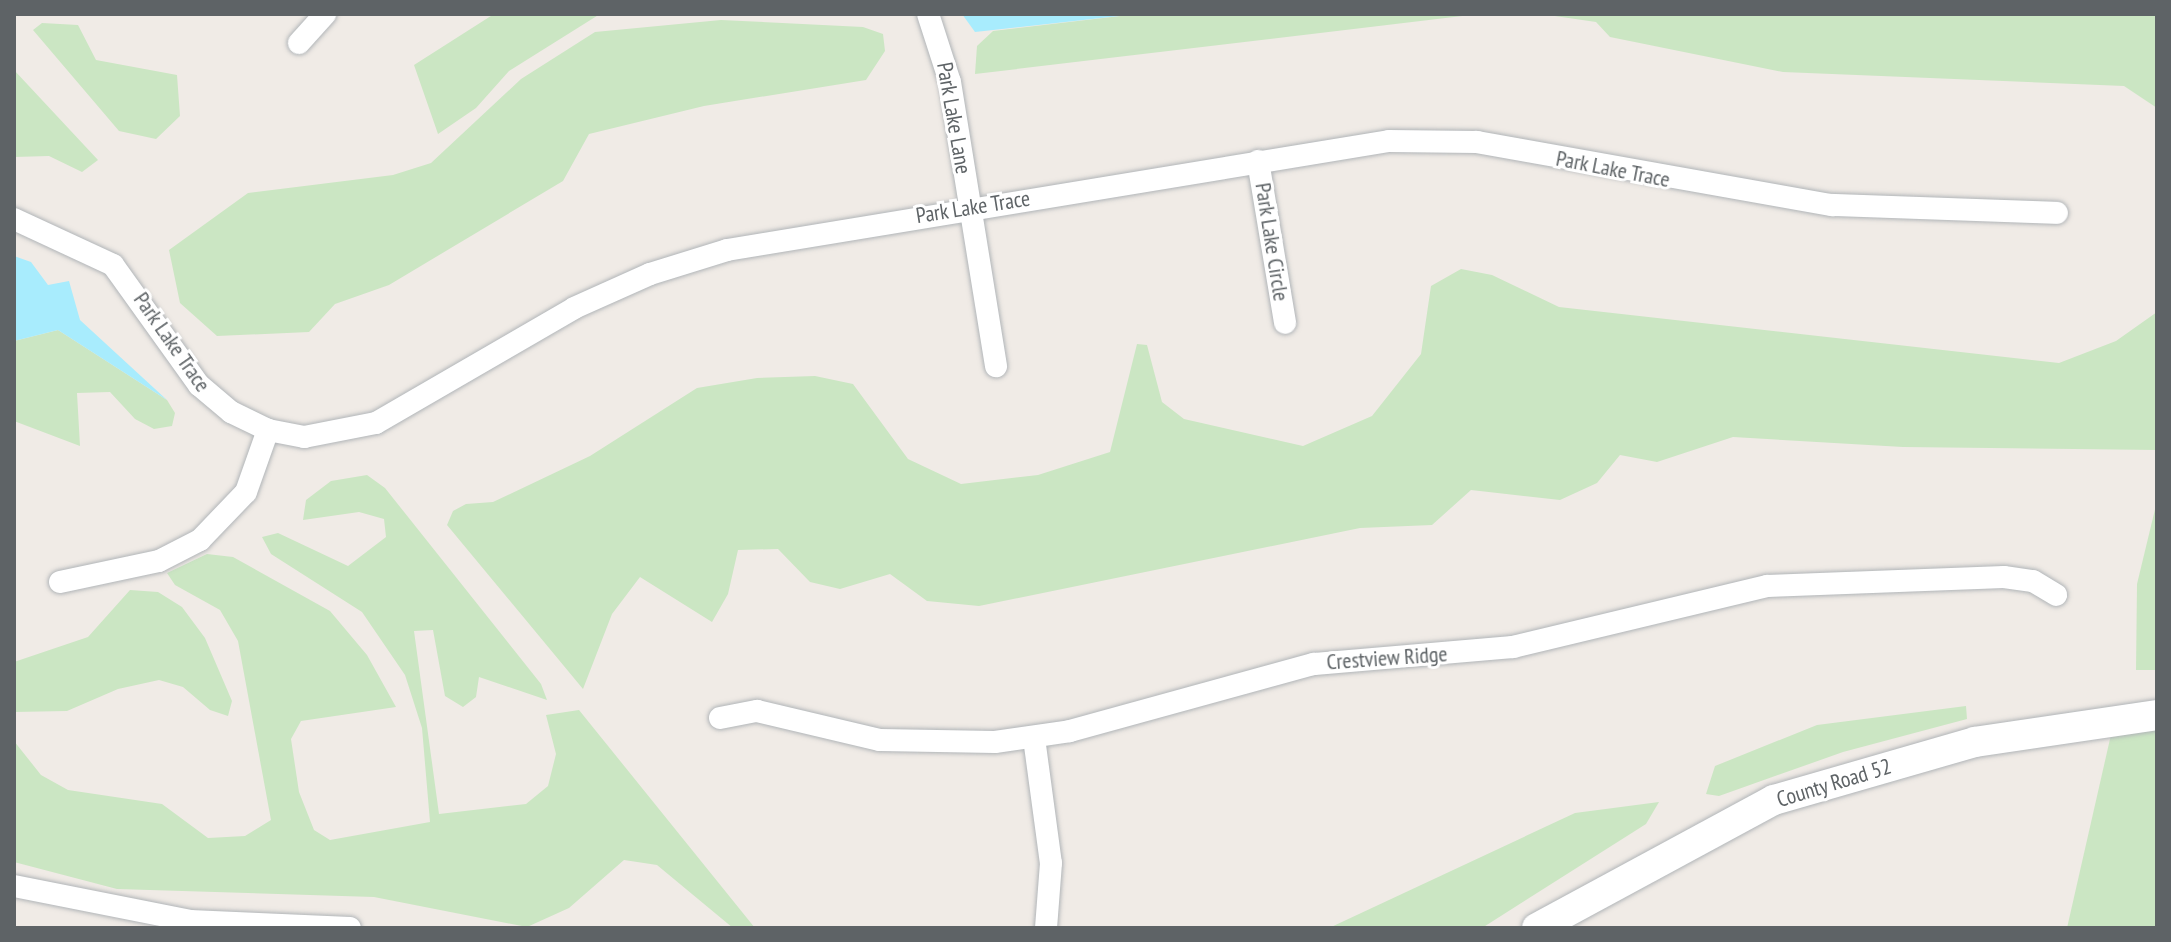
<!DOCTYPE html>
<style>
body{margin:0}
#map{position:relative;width:2171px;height:942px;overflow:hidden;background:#f0ebe6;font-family:"PT Sans Narrow",sans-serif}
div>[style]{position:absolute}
.green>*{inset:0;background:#cbe6c3}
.water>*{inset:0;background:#a8ecfd}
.roads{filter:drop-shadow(0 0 2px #b1b5b8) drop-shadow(0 0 2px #b1b5b8)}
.minor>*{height:22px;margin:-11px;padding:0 11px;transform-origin:11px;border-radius:11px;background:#fff}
.secondary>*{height:30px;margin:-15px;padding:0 15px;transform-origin:15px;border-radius:15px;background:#fff}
span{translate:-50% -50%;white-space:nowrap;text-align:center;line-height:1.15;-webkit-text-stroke:6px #fff;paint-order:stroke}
.street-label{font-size:22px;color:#5e6366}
.frame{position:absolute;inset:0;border:16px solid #5e6366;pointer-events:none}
</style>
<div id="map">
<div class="green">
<div style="clip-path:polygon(494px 14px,600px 14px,509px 71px,476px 108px,438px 134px,414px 65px)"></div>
<div style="clip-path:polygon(1137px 14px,1479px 14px,975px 74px,977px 46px,993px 31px)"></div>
<div style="clip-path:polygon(1541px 14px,2157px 14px,2157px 108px,2124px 86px,1783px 72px,1610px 37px,1596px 22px)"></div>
<div style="clip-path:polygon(721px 20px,863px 27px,883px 34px,885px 51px,866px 80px,704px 106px,589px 134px,563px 181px,389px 285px,335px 304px,309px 332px,217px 336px,180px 303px,169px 250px,248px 193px,393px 175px,431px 163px,521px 79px,595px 32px)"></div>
<div style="clip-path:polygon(42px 23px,78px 25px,96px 60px,177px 75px,180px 116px,156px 139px,119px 131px,33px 30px)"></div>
<div style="clip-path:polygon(14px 70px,98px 160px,82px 172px,49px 156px,14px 157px)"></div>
<div style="clip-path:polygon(1461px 269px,1492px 275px,1559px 307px,2059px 363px,2116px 341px,2157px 312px,2157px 450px,1903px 447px,1733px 437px,1657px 462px,1620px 455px,1597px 483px,1560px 500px,1471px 490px,1432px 525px,1360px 528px,979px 606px,927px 601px,890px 574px,840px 589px,810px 582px,778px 549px,738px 550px,728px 594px,712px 622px,640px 577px,612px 614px,583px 689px,447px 525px,453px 511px,466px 504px,493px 502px,590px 456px,697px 388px,757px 378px,815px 376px,853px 384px,908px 459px,961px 484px,1038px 475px,1110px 452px,1137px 344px,1147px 345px,1162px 402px,1184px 419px,1303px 446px,1372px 416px,1421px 354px,1431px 286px)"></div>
<div style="clip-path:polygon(58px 330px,167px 400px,175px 413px,172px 426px,154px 429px,135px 419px,110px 392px,77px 393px,80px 446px,14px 421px,14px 341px)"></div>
<div style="clip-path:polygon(367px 475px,385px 488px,541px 684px,547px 700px,479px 677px,476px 697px,463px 707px,445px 696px,433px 630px,414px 631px,439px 814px,526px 804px,548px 786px,556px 754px,546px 715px,579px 710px,755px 928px,733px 928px,657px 865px,624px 860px,569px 908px,527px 927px,374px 897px,117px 889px,14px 862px,14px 741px,41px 775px,68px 790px,162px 804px,208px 838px,245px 836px,271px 820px,238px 641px,220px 610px,175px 585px,167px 573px,207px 554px,233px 557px,330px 611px,367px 655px,396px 707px,301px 721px,291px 739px,299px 792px,314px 830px,330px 840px,430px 822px,422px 728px,405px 675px,362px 612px,271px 554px,262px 537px,278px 533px,348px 566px,386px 537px,384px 519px,359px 512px,303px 520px,306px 500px,331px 481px)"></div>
<div style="clip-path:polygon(2157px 501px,2157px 670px,2136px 670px,2137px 584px)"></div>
<div style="clip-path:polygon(130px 590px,158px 592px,182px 607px,205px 638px,232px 701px,228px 716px,210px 710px,183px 687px,159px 680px,118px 689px,67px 711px,14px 712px,14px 662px,88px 637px)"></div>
<div style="clip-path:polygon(1966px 706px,1967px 719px,1843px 752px,1719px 796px,1706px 794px,1715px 766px,1817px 725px)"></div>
<div style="clip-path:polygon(2157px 716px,2157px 928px,2067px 928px,2115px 717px)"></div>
<div style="clip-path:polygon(1659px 802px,1646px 824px,1482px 928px,1329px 928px,1575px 813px)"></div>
</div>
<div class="water">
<div style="clip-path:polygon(962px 14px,1137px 14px,975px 32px)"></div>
<div style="clip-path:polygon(14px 256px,31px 262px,48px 285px,69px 281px,80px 320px,167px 400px,58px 330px,14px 341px)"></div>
</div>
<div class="roads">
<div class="minor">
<div style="left:928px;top:14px;width:71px;rotate:72.1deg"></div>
<div style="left:950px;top:82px;width:288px;rotate:80.8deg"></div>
<div style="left:299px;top:43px;width:39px;rotate:-48deg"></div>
<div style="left:1258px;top:161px;width:164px;rotate:80.5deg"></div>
<div style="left:14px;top:219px;width:109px;rotate:24.9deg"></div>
<div style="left:113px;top:265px;width:148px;rotate:54.4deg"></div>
<div style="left:199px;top:385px;width:42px;rotate:40.2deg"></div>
<div style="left:231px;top:412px;width:41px;rotate:25.9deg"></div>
<div style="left:268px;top:430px;width:37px;rotate:11deg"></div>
<div style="left:304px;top:437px;width:73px;rotate:-11deg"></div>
<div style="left:376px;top:423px;width:229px;rotate:-30.1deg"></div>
<div style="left:574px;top:308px;width:83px;rotate:-24.1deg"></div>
<div style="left:650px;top:274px;width:81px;rotate:-17.3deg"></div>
<div style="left:727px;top:250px;width:671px;rotate:-9.35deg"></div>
<div style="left:1389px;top:141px;width:88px;rotate:0.7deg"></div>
<div style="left:1477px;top:142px;width:361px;rotate:10.1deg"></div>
<div style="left:1832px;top:205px;width:225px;rotate:2deg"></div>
<div style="left:60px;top:582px;width:101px;rotate:-12deg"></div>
<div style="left:159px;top:561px;width:46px;rotate:-27.1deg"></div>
<div style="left:200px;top:540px;width:66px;rotate:-46.2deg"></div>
<div style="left:246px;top:492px;width:66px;rotate:-70.5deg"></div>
<div style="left:720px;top:718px;width:38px;rotate:-11deg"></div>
<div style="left:757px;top:711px;width:126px;rotate:13.3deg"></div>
<div style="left:880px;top:740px;width:115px;rotate:1deg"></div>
<div style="left:995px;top:742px;width:76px;rotate:-8.3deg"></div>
<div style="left:1070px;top:731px;width:253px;rotate:-15.4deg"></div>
<div style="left:1314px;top:664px;width:200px;rotate:-4.9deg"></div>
<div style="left:1513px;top:647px;width:261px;rotate:-13.5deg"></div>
<div style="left:1767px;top:586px;width:237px;rotate:-2.2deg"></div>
<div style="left:2004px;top:577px;width:29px;rotate:8deg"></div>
<div style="left:2033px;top:581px;width:27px;rotate:31deg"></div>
<div style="left:1034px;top:738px;width:126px;rotate:82.3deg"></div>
<div style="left:1051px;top:863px;width:65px;rotate:94.4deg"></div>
<div style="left:14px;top:886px;width:179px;rotate:11.2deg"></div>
<div style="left:190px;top:921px;width:160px;rotate:2.5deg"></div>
</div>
<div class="secondary">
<div style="left:1537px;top:928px;width:269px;rotate:-28.4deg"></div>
<div style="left:1774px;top:800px;width:209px;rotate:-16.1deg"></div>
<div style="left:1975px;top:742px;width:184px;rotate:-8.4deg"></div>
</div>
</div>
<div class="street-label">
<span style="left:954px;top:118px;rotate:80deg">Park Lake Lane</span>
<span style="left:1613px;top:169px;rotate:11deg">Park Lake Trace</span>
<span style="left:973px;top:207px;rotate:-9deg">Park Lake Trace</span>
<span style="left:1272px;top:242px;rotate:81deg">Park Lake Circle</span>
<span style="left:172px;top:342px;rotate:55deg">Park Lake Trace</span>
<span style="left:1387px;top:658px;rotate:-4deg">Crestview Ridge</span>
<span style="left:1834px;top:783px;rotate:-17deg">County Road 52</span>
</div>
<div class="frame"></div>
</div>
